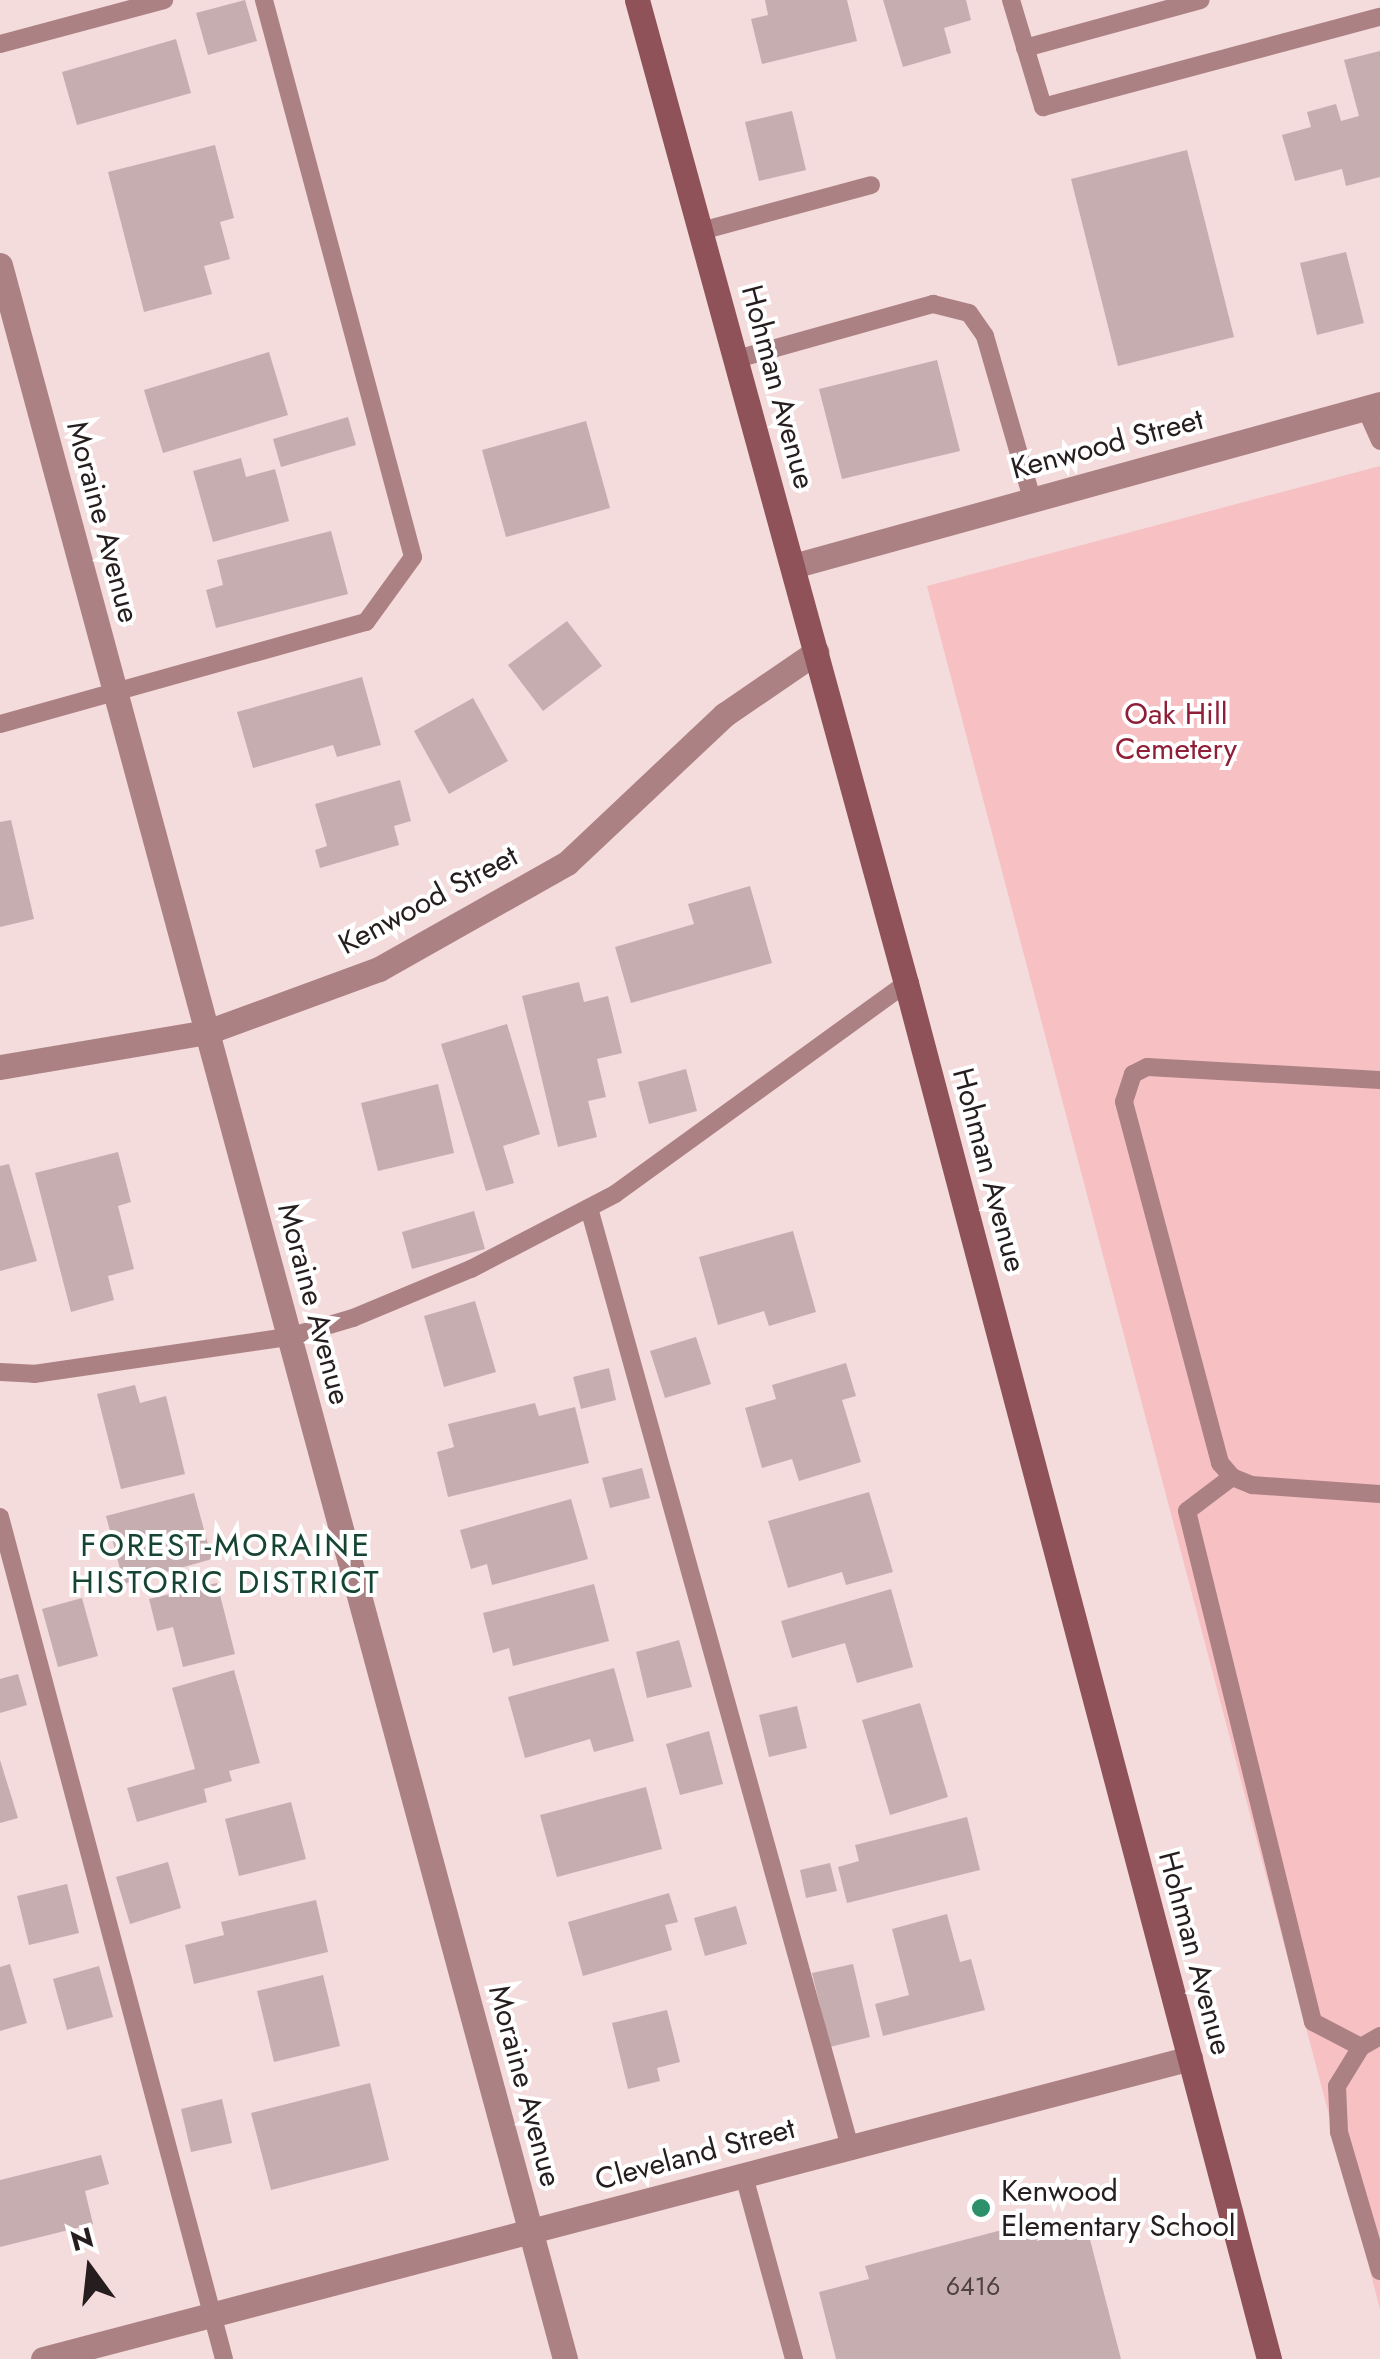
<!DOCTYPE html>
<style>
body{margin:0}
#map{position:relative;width:1380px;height:2359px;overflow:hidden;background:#f4dbdc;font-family:Jost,sans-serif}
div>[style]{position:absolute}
.green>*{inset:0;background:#f7c1c4}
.building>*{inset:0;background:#c6aeb0}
.lane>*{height:18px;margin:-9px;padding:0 9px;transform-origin:9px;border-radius:9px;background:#ac8184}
.street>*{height:25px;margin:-12.5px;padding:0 12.5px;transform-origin:12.5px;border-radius:12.5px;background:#ac8184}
.secondary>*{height:25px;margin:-12.5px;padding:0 12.5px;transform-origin:12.5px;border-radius:12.5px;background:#8e5258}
.dots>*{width:28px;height:28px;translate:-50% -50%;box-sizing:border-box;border:5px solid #fff;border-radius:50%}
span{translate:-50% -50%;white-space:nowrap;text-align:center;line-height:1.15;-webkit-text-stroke:8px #fff;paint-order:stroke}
.number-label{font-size:25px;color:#4e4142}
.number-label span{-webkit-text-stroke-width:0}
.street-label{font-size:30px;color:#261d1e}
.park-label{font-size:30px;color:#8f1e37}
.poi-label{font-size:30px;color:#261d1e}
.left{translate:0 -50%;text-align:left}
.neighbourhood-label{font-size:32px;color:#164432;letter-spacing:2.5px}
.north{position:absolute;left:40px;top:2219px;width:100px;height:100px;-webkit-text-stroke:8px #fff;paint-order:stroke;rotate:345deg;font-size:28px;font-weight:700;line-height:40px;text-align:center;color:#261d1e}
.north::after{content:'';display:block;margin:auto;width:35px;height:45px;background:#261d1e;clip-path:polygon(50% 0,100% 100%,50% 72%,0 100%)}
</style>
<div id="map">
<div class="green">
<div style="clip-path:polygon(1380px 466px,1380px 2309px,927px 586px)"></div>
</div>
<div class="building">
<div style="clip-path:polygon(245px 0,257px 41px,208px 55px,196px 13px)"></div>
<div style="clip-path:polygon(765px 0,847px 0,857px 41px,762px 64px,751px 19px,768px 15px)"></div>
<div style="clip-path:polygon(883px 0,966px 0,971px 20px,944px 28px,951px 53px,903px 67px)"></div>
<div style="clip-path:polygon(176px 39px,191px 93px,77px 125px,62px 72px)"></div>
<div style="clip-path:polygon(1380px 51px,1380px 177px,1346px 186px,1342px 169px,1295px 181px,1282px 135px,1311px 127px,1307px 112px,1336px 104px,1341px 121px,1359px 116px,1344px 60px)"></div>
<div style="clip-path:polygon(792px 111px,806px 170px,759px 181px,745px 122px)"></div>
<div style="clip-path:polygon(215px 145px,234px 218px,220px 222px,230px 259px,204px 266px,212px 294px,144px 312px,108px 172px)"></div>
<div style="clip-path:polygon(1187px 150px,1234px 337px,1118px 366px,1071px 179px)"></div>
<div style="clip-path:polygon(1346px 252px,1364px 323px,1317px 335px,1300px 263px)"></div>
<div style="clip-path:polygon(269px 352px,288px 415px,163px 453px,144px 390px)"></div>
<div style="clip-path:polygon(937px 360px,960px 451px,842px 479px,819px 389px)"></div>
<div style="clip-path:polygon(348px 417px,356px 445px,281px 467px,273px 439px)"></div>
<div style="clip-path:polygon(586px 421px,610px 508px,506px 537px,482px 450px)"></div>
<div style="clip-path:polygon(241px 458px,246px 477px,275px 469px,289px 521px,213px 542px,193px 471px)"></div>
<div style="clip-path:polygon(331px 531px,348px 594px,216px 628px,206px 590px,223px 585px,217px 560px)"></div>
<div style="clip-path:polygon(567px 621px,602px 666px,543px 711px,508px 665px)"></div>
<div style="clip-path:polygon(362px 677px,381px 745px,337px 757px,333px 745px,253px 768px,237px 712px)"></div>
<div style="clip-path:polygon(473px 698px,508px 761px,449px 794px,414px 731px)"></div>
<div style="clip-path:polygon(400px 780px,411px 821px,394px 826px,399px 845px,320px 868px,315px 850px,327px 846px,315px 804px)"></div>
<div style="clip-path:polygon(11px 820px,34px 919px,0 927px,0 822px)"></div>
<div style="clip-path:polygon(750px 886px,772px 963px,631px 1003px,615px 947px,694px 924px,688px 904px)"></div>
<div style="clip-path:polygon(579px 982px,584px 1002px,608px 996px,622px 1053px,597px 1059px,606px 1097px,588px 1101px,597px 1137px,558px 1147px,522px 996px)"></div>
<div style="clip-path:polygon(507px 1024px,540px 1134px,503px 1146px,514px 1183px,486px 1191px,441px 1044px)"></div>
<div style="clip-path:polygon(686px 1069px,697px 1111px,649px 1124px,638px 1082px)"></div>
<div style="clip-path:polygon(438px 1084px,454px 1153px,378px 1171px,361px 1103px)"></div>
<div style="clip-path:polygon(118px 1152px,131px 1202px,118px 1206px,134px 1269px,108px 1276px,114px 1300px,71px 1312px,35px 1173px)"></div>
<div style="clip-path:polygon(9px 1164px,37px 1261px,0 1271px,0 1166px)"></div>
<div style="clip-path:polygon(474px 1211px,485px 1249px,412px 1269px,402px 1232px)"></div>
<div style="clip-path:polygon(793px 1231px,816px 1312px,769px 1326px,764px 1311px,718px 1325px,699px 1257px)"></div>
<div style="clip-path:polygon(475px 1301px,496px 1372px,444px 1387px,424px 1316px)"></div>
<div style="clip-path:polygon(696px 1337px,711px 1384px,665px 1398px,650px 1351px)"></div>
<div style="clip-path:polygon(846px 1363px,856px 1396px,842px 1400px,861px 1462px,799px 1481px,792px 1459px,762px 1468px,745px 1408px,776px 1399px,772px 1385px)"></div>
<div style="clip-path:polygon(609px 1368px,616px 1400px,581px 1409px,573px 1377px)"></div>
<div style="clip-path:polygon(135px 1385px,140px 1403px,166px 1396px,185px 1474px,121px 1489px,97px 1394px)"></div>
<div style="clip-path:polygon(535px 1403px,539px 1416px,575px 1407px,589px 1463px,448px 1497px,437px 1452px,454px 1447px,448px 1424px)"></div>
<div style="clip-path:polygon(642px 1468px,650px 1498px,610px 1508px,602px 1478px)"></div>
<div style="clip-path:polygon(869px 1492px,893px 1572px,846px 1585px,842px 1572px,788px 1588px,768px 1521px)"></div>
<div style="clip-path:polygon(194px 1493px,212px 1559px,124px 1584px,106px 1516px)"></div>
<div style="clip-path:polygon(571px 1499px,588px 1559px,492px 1585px,487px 1564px,471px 1569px,460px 1530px)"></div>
<div style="clip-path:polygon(217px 1583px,235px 1654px,183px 1667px,173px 1627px,157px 1631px,149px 1599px)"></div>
<div style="clip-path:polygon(594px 1584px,609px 1641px,513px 1666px,509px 1648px,493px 1653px,483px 1613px)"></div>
<div style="clip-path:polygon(891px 1589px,913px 1667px,857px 1683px,845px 1643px,792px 1658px,781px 1621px)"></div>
<div style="clip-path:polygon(82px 1598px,98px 1656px,58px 1667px,42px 1609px)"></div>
<div style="clip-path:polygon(679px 1640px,692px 1687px,647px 1698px,636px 1652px)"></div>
<div style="clip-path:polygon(614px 1668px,634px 1741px,594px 1752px,590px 1739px,525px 1758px,508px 1697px)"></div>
<div style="clip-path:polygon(234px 1670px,260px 1763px,229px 1771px,232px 1781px,204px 1789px,207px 1802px,137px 1822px,127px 1788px,195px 1769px,172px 1688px)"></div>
<div style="clip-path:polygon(18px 1674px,27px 1705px,0 1713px,0 1679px)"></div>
<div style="clip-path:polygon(920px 1703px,948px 1797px,890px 1815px,862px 1720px)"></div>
<div style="clip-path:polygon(797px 1706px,807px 1748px,769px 1757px,759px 1715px)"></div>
<div style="clip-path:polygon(709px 1731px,723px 1784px,680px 1795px,666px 1744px)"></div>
<div style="clip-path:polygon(0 1760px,18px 1818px,0 1823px)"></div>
<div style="clip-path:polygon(646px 1787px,662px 1849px,557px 1877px,540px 1815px)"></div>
<div style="clip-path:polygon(291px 1802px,306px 1859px,239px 1876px,225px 1819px)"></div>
<div style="clip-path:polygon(967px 1817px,980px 1870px,847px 1903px,838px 1867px,859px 1861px,855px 1845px)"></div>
<div style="clip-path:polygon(168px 1862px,181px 1908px,130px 1924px,116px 1877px)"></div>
<div style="clip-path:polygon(830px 1863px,837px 1891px,806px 1898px,800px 1870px)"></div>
<div style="clip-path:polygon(67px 1884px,79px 1933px,29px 1945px,17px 1896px)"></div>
<div style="clip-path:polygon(669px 1893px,678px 1922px,665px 1925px,672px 1950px,583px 1976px,568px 1922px)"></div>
<div style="clip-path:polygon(316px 1900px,328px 1952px,194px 1984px,185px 1945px,224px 1935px,221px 1922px)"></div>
<div style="clip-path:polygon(736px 1906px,747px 1944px,705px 1956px,694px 1918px)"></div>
<div style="clip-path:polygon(947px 1914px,960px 1962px,971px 1959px,985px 2010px,883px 2036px,875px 2004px,909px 1995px,892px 1929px)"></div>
<div style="clip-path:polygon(10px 1964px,27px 2023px,0 2031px,0 1967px)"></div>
<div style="clip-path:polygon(853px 1964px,870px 2037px,830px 2047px,812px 1973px)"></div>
<div style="clip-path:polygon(99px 1966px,113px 2017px,67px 2030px,53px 1979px)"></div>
<div style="clip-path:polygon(323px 1975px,340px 2046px,274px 2062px,257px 1991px)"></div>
<div style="clip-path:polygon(667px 2010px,680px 2062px,657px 2068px,660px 2081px,628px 2089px,612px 2023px)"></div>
<div style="clip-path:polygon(370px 2083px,389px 2160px,271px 2190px,251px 2113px)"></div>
<div style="clip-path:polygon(222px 2099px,232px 2143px,191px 2152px,181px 2109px)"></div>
<div style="clip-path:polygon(101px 2155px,109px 2184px,85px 2191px,93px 2224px,0 2247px,0 2180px)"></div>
<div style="clip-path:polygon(1032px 2222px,1037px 2241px,1087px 2228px,1121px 2359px,836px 2359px,819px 2292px,869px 2279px,865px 2266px)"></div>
</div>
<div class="lane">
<div style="left:1011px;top:0;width:112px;rotate:73.3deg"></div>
<div style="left:1043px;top:107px;width:349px;rotate:-15deg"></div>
<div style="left:0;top:44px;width:170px;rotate:-15deg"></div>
<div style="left:1025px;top:48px;width:182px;rotate:-15.3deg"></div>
<div style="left:701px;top:231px;width:176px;rotate:-15.1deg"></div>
<div style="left:737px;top:359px;width:204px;rotate:-15.7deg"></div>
<div style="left:933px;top:304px;width:37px;rotate:14deg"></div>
<div style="left:969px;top:313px;width:28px;rotate:55deg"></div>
<div style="left:985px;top:336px;width:170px;rotate:73.9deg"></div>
<div style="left:1365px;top:407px;width:37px;rotate:66deg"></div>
<div style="left:0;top:724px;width:380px;rotate:-15.6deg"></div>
<div style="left:366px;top:622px;width:80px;rotate:-54.1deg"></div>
<div style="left:413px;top:557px;width:577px;rotate:-104.98deg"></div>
<div style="left:1380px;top:1080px;width:233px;rotate:-176.8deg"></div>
<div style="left:1147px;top:1067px;width:16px;rotate:153deg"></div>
<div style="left:1133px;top:1074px;width:29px;rotate:108deg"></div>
<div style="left:1124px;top:1102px;width:374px;rotate:75.1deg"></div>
<div style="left:1220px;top:1463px;width:18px;rotate:49deg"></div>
<div style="left:1232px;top:1477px;width:22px;rotate:22deg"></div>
<div style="left:1252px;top:1485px;width:128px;rotate:4deg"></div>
<div style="left:589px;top:1208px;width:975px;rotate:74.47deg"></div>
<div style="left:0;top:1372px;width:34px;rotate:3deg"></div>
<div style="left:34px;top:1374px;width:258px;rotate:-8.3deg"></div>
<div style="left:289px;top:1337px;width:67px;rotate:-16.5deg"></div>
<div style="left:353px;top:1318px;width:128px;rotate:-22.6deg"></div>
<div style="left:471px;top:1269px;width:162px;rotate:-27.5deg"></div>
<div style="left:615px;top:1194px;width:359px;rotate:-35.9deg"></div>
<div style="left:1232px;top:1477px;width:56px;rotate:142.9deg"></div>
<div style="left:1187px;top:1511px;width:526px;rotate:76.15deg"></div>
<div style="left:1313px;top:2022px;width:54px;rotate:27.5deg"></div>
<div style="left:0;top:1517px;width:871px;rotate:75.1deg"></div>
<div style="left:1380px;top:2036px;width:22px;rotate:150deg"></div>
<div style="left:1361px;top:2047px;width:46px;rotate:121.6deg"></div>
<div style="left:1337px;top:2086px;width:46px;rotate:87.5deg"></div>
<div style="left:1339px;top:2132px;width:145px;rotate:73.6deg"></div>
<div style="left:744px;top:2176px;width:190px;rotate:74.7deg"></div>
</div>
<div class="street">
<div style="left:0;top:265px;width:2169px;rotate:74.9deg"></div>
<div style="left:793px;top:566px;width:609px;rotate:-15.43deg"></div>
<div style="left:0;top:1067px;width:210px;rotate:-9.6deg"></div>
<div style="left:207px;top:1032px;width:183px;rotate:-20.1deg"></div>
<div style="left:379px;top:969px;width:216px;rotate:-29.4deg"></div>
<div style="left:567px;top:863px;width:216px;rotate:-43.3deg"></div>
<div style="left:724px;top:715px;width:112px;rotate:-34.4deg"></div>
<div style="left:43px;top:2359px;width:1186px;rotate:-14.7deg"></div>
</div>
<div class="secondary">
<div style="left:637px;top:0;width:1019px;rotate:74.7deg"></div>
<div style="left:906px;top:983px;width:1423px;rotate:75.22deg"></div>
</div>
<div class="dots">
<div style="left:981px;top:2208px;background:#2c906b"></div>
</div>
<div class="number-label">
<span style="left:973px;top:2286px">6416</span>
</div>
<div class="street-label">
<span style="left:778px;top:387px;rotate:75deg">Hohman Avenue</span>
<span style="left:1107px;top:444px;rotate:-15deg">Kenwood Street</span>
<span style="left:103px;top:522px;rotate:75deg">Moraine Avenue</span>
<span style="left:428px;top:900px;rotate:-28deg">Kenwood Street</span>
<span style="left:989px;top:1170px;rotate:75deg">Hohman Avenue</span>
<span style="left:314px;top:1304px;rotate:75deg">Moraine Avenue</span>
<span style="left:1195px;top:1953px;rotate:75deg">Hohman Avenue</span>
<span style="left:525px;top:2086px;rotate:75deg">Moraine Avenue</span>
<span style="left:695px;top:2154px;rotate:-15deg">Cleveland Street</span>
</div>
<div class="park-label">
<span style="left:1176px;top:731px">Oak Hill<br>Cemetery</span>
</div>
<div class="poi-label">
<span class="left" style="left:1001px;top:2208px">Kenwood<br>Elementary School</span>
</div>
<div class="neighbourhood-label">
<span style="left:226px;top:1564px">FOREST-MORAINE<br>HISTORIC DISTRICT</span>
</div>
<div class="north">N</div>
</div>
